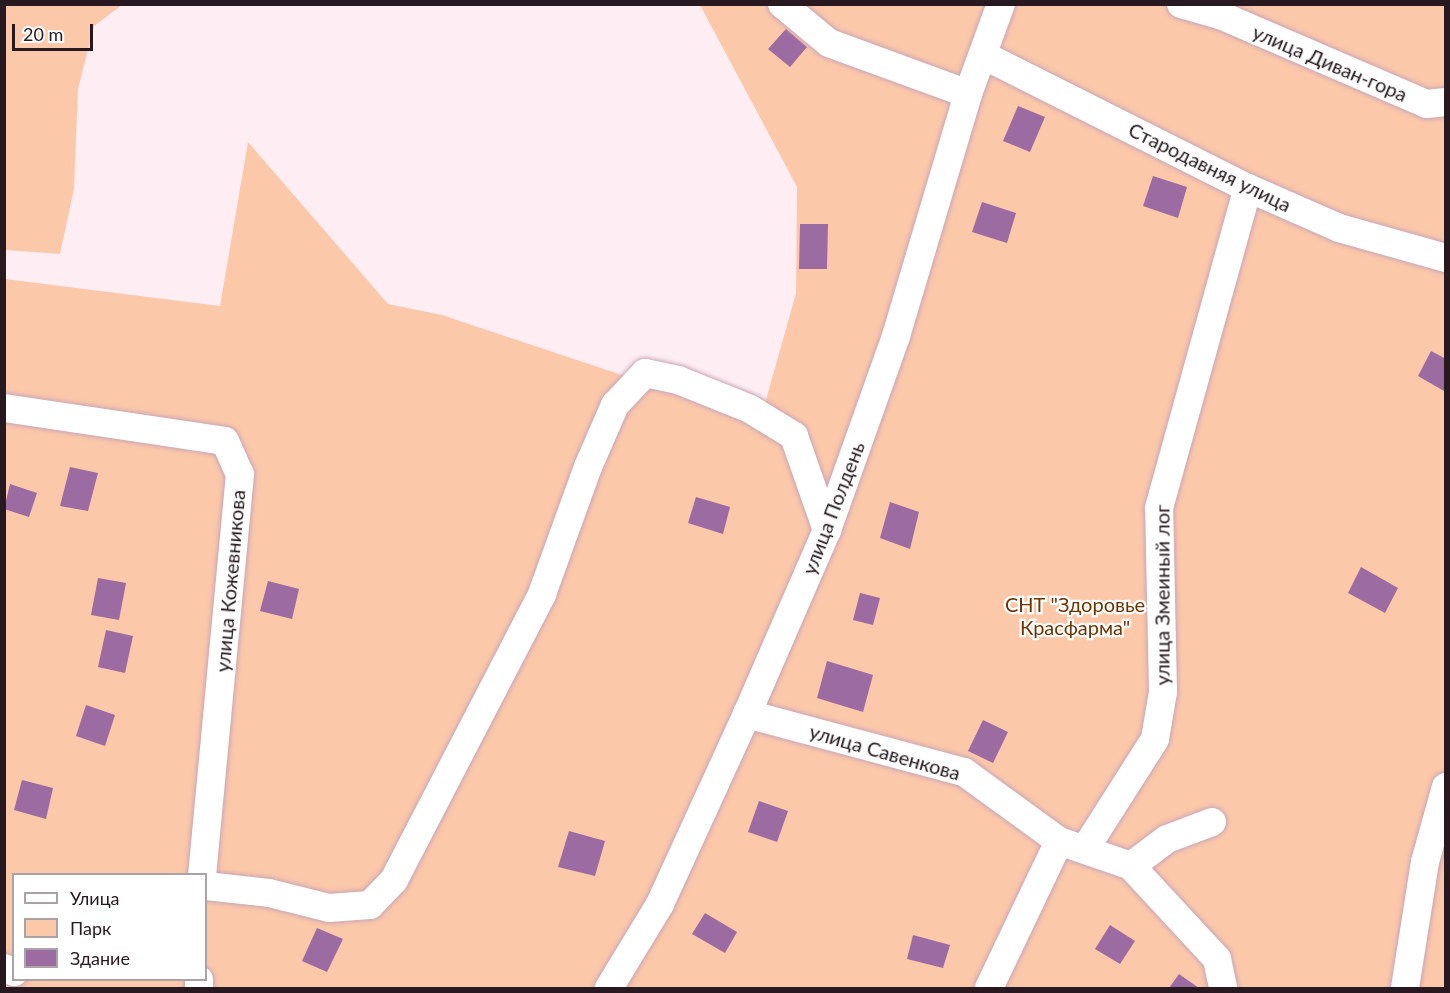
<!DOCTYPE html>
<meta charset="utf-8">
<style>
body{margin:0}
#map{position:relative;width:1450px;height:993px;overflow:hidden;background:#feeef4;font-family:Lato,sans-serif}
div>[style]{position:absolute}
.green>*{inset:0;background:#fbc8aa}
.building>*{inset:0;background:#9b6ba2}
.roads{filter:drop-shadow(0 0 2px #cba5b5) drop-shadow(0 0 2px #cba5b5)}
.minor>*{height:28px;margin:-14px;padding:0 14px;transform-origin:14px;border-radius:14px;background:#fff}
span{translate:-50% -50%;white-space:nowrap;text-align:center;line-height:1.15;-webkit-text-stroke:4.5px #fff;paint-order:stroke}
.street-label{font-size:20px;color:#27191f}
.park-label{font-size:20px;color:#703300}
.frame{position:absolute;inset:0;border:6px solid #27191f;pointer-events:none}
.legend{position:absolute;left:12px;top:873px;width:195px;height:108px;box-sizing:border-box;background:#fff;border:2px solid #a9a3a5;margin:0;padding:8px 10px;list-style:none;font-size:18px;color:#27191f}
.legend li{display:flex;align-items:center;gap:12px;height:30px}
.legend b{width:30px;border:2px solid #a9a3a5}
.scale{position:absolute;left:12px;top:24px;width:81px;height:27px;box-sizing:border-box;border:3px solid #27191f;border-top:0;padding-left:8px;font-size:18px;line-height:21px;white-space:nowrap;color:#27191f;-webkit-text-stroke:4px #fff;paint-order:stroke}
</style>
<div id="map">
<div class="green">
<div style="clip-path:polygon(4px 5px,122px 5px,94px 26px,78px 89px,74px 189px,60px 254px,5px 250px)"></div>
<div style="clip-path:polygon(evenodd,700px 5px,1445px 5px,1445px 988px,5px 988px,5px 279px,220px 306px,248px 142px,388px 304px,442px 315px,760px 421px,796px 293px,797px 187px,700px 5px,14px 874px,206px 874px,206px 980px,14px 980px,14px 874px)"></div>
</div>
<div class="building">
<div style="clip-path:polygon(786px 29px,807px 47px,790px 67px,768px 49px)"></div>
<div style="clip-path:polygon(1018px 106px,1045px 117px,1030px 152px,1003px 141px)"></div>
<div style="clip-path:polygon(1153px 176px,1187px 187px,1178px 218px,1143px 206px)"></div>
<div style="clip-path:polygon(982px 202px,1016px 213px,1007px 243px,972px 232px)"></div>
<div style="clip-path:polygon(800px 224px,828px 224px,827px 269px,799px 269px)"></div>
<div style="clip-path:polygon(1431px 351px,1446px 359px,1444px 391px,1418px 376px)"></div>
<div style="clip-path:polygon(70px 467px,98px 473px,88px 511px,60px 506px)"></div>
<div style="clip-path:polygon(10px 484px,37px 493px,29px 517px,4px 509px)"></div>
<div style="clip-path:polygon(696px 497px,730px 507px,723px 534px,688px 523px)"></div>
<div style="clip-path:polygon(890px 502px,919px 512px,910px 549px,880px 538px)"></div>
<div style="clip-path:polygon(1361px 567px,1398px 588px,1385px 613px,1348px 593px)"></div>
<div style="clip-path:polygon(98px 578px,126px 583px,119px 620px,91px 615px)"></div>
<div style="clip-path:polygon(268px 581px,299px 589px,292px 619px,260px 611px)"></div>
<div style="clip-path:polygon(860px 593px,880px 598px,873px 625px,853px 620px)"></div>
<div style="clip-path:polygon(106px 630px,133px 636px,125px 673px,98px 667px)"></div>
<div style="clip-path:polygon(827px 661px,873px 675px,863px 712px,817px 698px)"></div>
<div style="clip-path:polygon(86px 705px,115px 715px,105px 746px,76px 736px)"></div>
<div style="clip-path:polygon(983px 720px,1008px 732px,993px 763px,968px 751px)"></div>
<div style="clip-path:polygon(22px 780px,53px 788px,46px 819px,14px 810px)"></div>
<div style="clip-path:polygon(759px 801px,788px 811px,777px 842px,748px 832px)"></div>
<div style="clip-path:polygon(569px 831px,605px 841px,595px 876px,558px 867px)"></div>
<div style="clip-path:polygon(705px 913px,737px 932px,725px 953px,692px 934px)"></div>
<div style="clip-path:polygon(1110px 925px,1135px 941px,1120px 964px,1095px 949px)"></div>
<div style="clip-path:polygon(317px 928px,343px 939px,327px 972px,302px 961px)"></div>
<div style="clip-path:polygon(913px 935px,950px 945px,943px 968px,907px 959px)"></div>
<div style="clip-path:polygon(1179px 974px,1199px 988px,1169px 988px)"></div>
</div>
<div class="roads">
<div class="minor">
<div style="left:782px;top:4px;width:61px;rotate:39.7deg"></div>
<div style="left:829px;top:43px;width:148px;rotate:20.1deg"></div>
<div style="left:1181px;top:4px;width:41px;rotate:15.8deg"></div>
<div style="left:1220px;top:15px;width:225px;rotate:23.3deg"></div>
<div style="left:1427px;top:104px;width:19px;rotate:-6deg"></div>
<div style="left:983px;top:55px;width:297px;rotate:26.7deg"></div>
<div style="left:1248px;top:188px;width:99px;rotate:23.7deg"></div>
<div style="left:1339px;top:228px;width:111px;rotate:15.7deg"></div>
<div style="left:4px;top:408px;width:223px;rotate:8.5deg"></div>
<div style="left:225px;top:441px;width:36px;rotate:66deg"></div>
<div style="left:240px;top:474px;width:402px;rotate:95.4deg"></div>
<div style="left:747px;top:714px;width:225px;rotate:15deg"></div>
<div style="left:964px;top:772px;width:117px;rotate:36deg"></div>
<div style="left:1059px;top:841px;width:76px;rotate:19.1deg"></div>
<div style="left:1131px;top:866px;width:127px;rotate:47.2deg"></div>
<div style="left:1217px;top:959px;width:30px;rotate:78deg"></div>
<div style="left:1085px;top:849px;width:130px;rotate:-57.5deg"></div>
<div style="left:1155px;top:739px;width:48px;rotate:-80.3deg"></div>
<div style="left:1163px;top:692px;width:184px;rotate:-91.2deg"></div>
<div style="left:1159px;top:508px;width:332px;rotate:-74.5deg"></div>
<div style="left:1131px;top:866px;width:45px;rotate:-36.9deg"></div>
<div style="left:1167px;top:839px;width:48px;rotate:-20.7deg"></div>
<div style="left:206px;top:886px;width:63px;rotate:6.3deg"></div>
<div style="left:269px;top:893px;width:62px;rotate:14deg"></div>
<div style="left:329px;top:908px;width:41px;rotate:-4.2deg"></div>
<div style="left:370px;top:905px;width:35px;rotate:-46deg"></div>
<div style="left:394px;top:880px;width:322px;rotate:-62.6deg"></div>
<div style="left:542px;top:594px;width:135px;rotate:-70.1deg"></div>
<div style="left:588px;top:467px;width:68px;rotate:-66.5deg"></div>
<div style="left:615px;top:405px;width:44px;rotate:-46.8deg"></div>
<div style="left:645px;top:373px;width:34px;rotate:12deg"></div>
<div style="left:678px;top:380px;width:78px;rotate:21.9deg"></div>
<div style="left:750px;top:409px;width:52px;rotate:31.5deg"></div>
<div style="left:794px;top:436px;width:100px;rotate:70.7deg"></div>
<div style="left:4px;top:968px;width:11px;rotate:22deg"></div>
<div style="left:199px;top:988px;width:8px;rotate:-90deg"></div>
<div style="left:609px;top:988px;width:98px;rotate:-58.7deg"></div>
<div style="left:660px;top:904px;width:209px;rotate:-65.4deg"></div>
<div style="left:747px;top:714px;width:201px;rotate:-66.5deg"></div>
<div style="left:827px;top:530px;width:206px;rotate:-70.4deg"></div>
<div style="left:896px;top:336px;width:252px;rotate:-73.4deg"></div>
<div style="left:968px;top:94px;width:96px;rotate:-69.9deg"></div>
<div style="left:989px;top:988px;width:163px;rotate:-64.5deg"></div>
<div style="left:1405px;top:988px;width:128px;rotate:-81deg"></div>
<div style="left:1425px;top:862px;width:78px;rotate:-74.4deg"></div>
</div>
</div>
<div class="street-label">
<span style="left:1330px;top:63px;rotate:23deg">улица Диван-гора</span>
<span style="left:1210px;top:167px;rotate:26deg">Стародавняя улица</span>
<span style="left:833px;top:508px;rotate:-69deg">улица Полдень</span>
<span style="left:230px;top:581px;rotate:-85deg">улица Кожевникова</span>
<span style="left:1162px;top:595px;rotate:-90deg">улица Змеиный лог</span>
<span style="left:885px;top:752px;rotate:16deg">улица Савенкова</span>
</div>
<div class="park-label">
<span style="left:1075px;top:616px">СНТ "Здоровье<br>Красфарма"</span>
</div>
<div class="frame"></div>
<ul class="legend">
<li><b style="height:8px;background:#fff"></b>Улица</li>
<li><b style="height:16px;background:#fbc8aa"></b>Парк</li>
<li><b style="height:16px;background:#9b6ba2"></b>Здание</li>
</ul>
<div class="scale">20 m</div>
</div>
